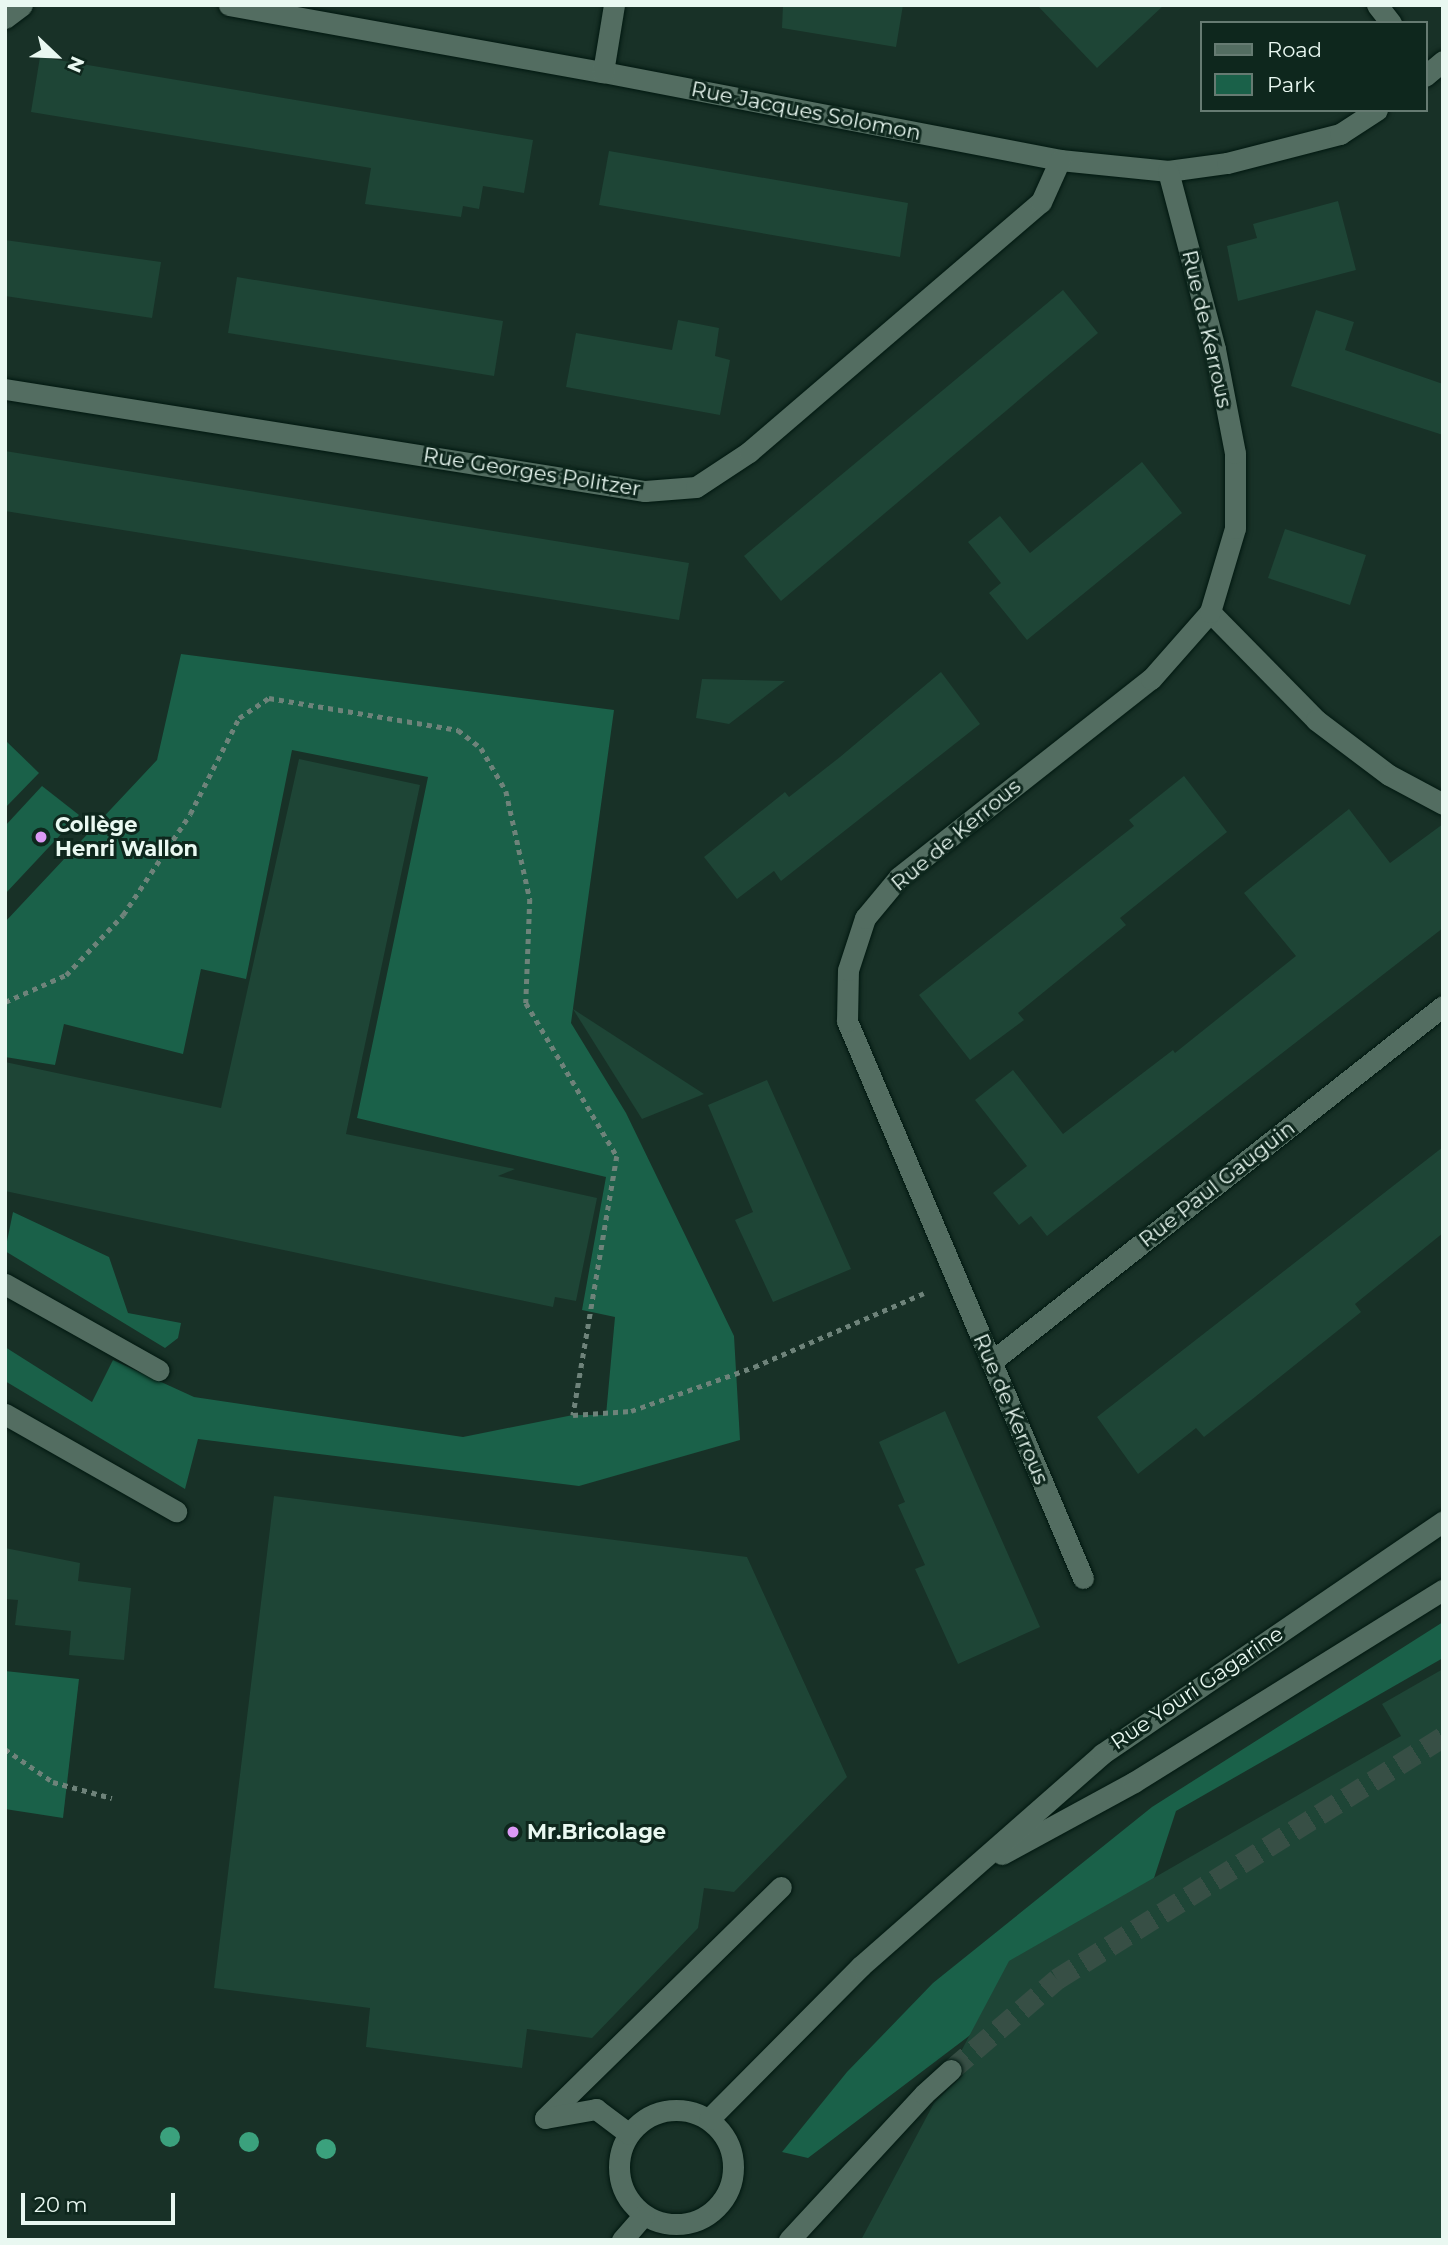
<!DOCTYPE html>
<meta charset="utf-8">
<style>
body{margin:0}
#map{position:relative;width:1448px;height:2245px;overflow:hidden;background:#183127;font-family:Montserrat,sans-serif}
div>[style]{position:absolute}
.green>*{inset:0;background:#1a6149}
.building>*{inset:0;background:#1e4536}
.minor-tunnel>*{height:21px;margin-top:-10.5px;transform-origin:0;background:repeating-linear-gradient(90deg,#374f45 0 21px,transparent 0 31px)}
.path>*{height:4.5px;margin-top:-2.25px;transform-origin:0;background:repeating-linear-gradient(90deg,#6e837a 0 5px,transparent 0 10px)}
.roads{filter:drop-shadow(0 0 2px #011810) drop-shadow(0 0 2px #011810)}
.minor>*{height:21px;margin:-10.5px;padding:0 10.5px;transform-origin:10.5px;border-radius:10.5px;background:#536d61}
.minor>.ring{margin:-10.5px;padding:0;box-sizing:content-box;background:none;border:21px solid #536d61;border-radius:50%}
.trees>*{width:20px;height:20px;margin:-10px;border-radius:50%;background:#3ba17d}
.dots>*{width:19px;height:19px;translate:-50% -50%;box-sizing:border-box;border:4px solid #0e271d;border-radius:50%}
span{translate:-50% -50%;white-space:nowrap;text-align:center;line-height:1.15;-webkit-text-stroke:6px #0e271d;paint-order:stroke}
.street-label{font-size:21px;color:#e9f8f1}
.poi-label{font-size:21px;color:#e9f8f1;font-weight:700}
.left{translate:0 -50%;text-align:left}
.frame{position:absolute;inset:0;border:7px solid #e9f8f1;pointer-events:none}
.legend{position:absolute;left:1200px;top:21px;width:228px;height:91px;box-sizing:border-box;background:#0e271d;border:2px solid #667b72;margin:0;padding:9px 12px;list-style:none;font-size:21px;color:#e9f8f1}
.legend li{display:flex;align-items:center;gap:14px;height:35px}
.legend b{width:35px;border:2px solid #667b72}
.north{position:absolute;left:21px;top:21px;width:70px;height:70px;-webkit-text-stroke:5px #0e271d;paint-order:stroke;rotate:113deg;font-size:19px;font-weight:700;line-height:28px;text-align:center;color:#e9f8f1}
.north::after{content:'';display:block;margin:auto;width:24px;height:32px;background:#e9f8f1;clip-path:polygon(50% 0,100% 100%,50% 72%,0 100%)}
.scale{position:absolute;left:21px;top:2193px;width:154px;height:32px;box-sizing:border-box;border:4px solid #e9f8f1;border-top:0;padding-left:9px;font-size:21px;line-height:24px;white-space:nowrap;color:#e9f8f1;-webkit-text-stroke:5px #0e271d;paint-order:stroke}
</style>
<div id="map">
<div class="green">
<div style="clip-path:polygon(181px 654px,614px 710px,571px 1023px,626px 1113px,734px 1336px,740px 1440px,579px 1486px,198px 1439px,185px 1489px,5px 1381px,5px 1347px,92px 1402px,113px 1360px,194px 1397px,463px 1437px,573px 1415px,606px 1415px,615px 1317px,582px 1310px,606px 1177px,357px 1118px,428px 777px,292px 750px,246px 979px,201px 969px,183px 1054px,64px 1024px,55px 1065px,5px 1057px,5px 922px,157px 760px)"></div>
<div style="clip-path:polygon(5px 740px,39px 773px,5px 808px)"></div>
<div style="clip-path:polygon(42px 786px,79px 815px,5px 894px,5px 826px)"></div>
<div style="clip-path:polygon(13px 1212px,109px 1257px,128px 1313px,181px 1323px,178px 1338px,165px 1348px,5px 1251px)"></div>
<div style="clip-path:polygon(1443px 1622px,1443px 1658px,1176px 1811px,1154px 1878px,969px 2036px,808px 2158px,782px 2152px,847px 2072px,933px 1983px,1152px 1807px)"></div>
<div style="clip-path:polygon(5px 1671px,79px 1679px,63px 1818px,5px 1809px)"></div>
</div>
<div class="building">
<div style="clip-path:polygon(783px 5px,903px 5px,896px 47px,782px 28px)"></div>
<div style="clip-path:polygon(1037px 5px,1164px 5px,1097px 68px)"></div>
<div style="clip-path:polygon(40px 57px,533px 140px,524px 193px,483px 186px,479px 209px,463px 206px,461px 217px,365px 204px,371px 168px,31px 112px)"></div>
<div style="clip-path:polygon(609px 151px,908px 203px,900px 257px,599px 205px)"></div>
<div style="clip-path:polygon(1338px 201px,1356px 270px,1238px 301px,1227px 246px,1257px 238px,1253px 224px)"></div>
<div style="clip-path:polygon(5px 240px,161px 262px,152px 318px,5px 296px)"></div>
<div style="clip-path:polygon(237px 277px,503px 321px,494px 376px,228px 333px)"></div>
<div style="clip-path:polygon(1063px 290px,1098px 333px,781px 601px,744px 556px)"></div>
<div style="clip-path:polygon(1316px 310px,1354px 322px,1345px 350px,1443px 384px,1443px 435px,1291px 386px)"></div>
<div style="clip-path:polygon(678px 320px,719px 328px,715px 356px,730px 360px,720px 415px,566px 387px,576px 333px,672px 350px)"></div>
<div style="clip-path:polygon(5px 451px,689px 563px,679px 620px,5px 511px)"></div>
<div style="clip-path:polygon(1142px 462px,1182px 513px,1027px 640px,989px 593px,1001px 583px,968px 542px,1000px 516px,1030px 553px)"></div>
<div style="clip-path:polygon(1285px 529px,1366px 555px,1350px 605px,1268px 578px)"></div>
<div style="clip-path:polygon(941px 672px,980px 724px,781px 881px,774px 871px,737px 899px,704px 857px,785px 792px,789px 797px,840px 757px)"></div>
<div style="clip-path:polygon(702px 679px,785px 681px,729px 724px,696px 718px)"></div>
<div style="clip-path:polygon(299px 759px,420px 785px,346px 1134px,515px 1169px,498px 1176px,597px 1198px,576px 1301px,555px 1297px,553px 1307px,5px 1191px,5px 1062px,221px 1108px)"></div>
<div style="clip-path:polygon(1184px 776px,1227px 832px,1120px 918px,1126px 925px,1018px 1013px,1024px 1020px,970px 1060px,919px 995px,1134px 826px,1129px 820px)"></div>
<div style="clip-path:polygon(1349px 809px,1390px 863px,1443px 824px,1443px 928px,1047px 1236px,1031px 1216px,1019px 1225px,993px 1193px,1027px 1166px,975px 1100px,1013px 1070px,1063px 1134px,1173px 1050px,1175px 1053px,1296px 956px,1244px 893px)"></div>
<div style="clip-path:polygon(573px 1009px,704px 1094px,642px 1119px)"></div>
<div style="clip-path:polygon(767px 1080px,851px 1269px,773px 1302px,735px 1220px,753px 1212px,708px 1105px)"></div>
<div style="clip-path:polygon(1443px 1147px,1443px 1233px,1355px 1304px,1361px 1312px,1255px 1397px,1204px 1437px,1196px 1428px,1138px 1474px,1097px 1417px)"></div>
<div style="clip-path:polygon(945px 1411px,1040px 1627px,958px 1664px,915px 1569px,925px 1565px,898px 1505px,905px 1502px,879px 1442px)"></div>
<div style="clip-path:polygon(274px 1496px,747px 1557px,847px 1777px,734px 1892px,704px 1888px,698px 1928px,592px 2038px,527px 2029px,522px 2068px,366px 2047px,370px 2008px,214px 1988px)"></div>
<div style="clip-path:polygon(5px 1548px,80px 1563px,78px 1581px,131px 1588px,124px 1660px,69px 1655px,71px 1631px,15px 1625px,18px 1600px,5px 1599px)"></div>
<div style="clip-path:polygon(1443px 1669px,1443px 2240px,861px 2240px,934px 2103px,963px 2075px,957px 2059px,1009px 1961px,1401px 1736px,1382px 1704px)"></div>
</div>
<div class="minor-tunnel">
<div style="left:951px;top:2070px;width:140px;rotate:-40.6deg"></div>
<div style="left:1057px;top:1979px;width:456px;rotate:-32.1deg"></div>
</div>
<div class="path">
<div style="left:5px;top:1002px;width:67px;rotate:-23.9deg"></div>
<div style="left:66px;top:975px;width:83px;rotate:-46.5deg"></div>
<div style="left:123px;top:915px;width:121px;rotate:-56.4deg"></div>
<div style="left:190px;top:814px;width:108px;rotate:-63deg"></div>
<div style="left:239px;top:718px;width:36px;rotate:-34deg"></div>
<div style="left:269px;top:698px;width:192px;rotate:9.6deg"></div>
<div style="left:458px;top:730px;width:29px;rotate:38deg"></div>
<div style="left:481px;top:748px;width:50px;rotate:59.8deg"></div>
<div style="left:506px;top:791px;width:111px;rotate:77.5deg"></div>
<div style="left:530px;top:899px;width:104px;rotate:92.2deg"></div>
<div style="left:526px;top:1003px;width:178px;rotate:59.3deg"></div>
<div style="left:617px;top:1156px;width:263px;rotate:99.6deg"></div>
<div style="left:573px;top:1415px;width:58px;rotate:-3.9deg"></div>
<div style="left:631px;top:1411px;width:131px;rotate:-19.7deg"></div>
<div style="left:754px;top:1367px;width:185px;rotate:-23.5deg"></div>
<div style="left:5px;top:1749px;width:58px;rotate:34.5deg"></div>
<div style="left:53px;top:1782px;width:61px;rotate:15.2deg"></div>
</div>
<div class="roads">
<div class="minor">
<div style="left:229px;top:5px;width:380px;rotate:10.2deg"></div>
<div style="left:603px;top:72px;width:465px;rotate:10.9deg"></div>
<div style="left:1060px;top:160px;width:109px;rotate:5.8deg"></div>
<div style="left:1168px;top:171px;width:60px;rotate:-7.7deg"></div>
<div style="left:1227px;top:163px;width:117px;rotate:-14.4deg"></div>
<div style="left:1340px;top:134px;width:44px;rotate:-33deg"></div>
<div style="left:1377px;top:5px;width:23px;rotate:52deg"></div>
<div style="left:5px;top:18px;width:21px;rotate:-37deg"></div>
<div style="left:603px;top:72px;width:68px;rotate:-80.7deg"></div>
<div style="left:1425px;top:76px;width:23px;rotate:-40deg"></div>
<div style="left:5px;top:389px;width:648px;rotate:9.06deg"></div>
<div style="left:645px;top:491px;width:51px;rotate:-4.5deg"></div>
<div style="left:696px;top:487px;width:64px;rotate:-33.4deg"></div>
<div style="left:749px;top:452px;width:384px;rotate:-40.6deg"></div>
<div style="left:1041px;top:202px;width:46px;rotate:-65.7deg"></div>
<div style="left:1210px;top:612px;width:151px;rotate:45.5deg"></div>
<div style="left:1316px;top:720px;width:91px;rotate:37deg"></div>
<div style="left:1389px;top:775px;width:61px;rotate:28.2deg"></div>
<div style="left:5px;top:1284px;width:176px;rotate:29.3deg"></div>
<div style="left:991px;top:1362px;width:575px;rotate:-38.22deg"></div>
<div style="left:5px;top:1414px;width:197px;rotate:29.6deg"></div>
<div style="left:1083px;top:1578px;width:605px;rotate:-112.96deg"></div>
<div style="left:847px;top:1021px;width:51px;rotate:-88.9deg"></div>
<div style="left:848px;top:970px;width:55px;rotate:-71.9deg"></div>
<div style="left:865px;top:918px;width:53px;rotate:-50.3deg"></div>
<div style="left:899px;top:877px;width:320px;rotate:-38.2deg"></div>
<div style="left:1151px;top:679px;width:89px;rotate:-48.6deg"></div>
<div style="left:1210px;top:612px;width:88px;rotate:-73.4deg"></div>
<div style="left:1235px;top:528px;width:75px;rotate:-90deg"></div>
<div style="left:1235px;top:453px;width:106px;rotate:-100.9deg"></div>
<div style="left:1215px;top:349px;width:184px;rotate:-104.8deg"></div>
<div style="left:1002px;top:1854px;width:150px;rotate:-28.6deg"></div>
<div style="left:1134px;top:1782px;width:364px;rotate:-31.9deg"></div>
<div class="ring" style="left:619px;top:2110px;width:93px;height:93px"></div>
<div style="left:545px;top:2118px;width:330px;rotate:-44.4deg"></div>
<div style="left:545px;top:2118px;width:52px;rotate:-10deg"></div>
<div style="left:596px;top:2109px;width:41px;rotate:37.1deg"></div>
<div style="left:709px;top:2119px;width:216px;rotate:-45.2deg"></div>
<div style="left:861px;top:1966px;width:321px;rotate:-41.3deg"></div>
<div style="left:1102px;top:1754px;width:413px;rotate:-34.3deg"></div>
<div style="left:622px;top:2240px;width:33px;rotate:-49deg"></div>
<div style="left:789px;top:2240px;width:199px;rotate:-47.2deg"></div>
<div style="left:924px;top:2094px;width:36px;rotate:-42deg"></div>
</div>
</div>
<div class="trees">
<div style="left:170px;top:2137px"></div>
<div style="left:249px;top:2142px"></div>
<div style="left:326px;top:2149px"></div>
</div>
<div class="dots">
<div style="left:41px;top:837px;background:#db99f5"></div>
<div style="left:513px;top:1832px;background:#db99f5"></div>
</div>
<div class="street-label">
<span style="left:806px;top:111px;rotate:11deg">Rue Jacques Solomon</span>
<span style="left:1207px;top:329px;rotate:77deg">Rue de Kerrous</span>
<span style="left:532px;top:472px;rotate:9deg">Rue Georges Politzer</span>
<span style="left:956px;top:835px;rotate:-40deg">Rue de Kerrous</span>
<span style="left:1217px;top:1184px;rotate:-38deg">Rue Paul Gauguin</span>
<span style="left:1011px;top:1409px;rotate:67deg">Rue de Kerrous</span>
<span style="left:1197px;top:1688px;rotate:-34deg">Rue Youri Gagarine</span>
</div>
<div class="poi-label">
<span class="left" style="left:55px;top:837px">Collège<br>Henri Wallon</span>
<span class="left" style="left:527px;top:1832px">Mr.Bricolage</span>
</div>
<div class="frame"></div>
<ul class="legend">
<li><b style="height:9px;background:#536d61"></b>Road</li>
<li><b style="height:19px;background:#1a6149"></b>Park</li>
</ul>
<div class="north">N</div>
<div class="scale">20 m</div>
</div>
